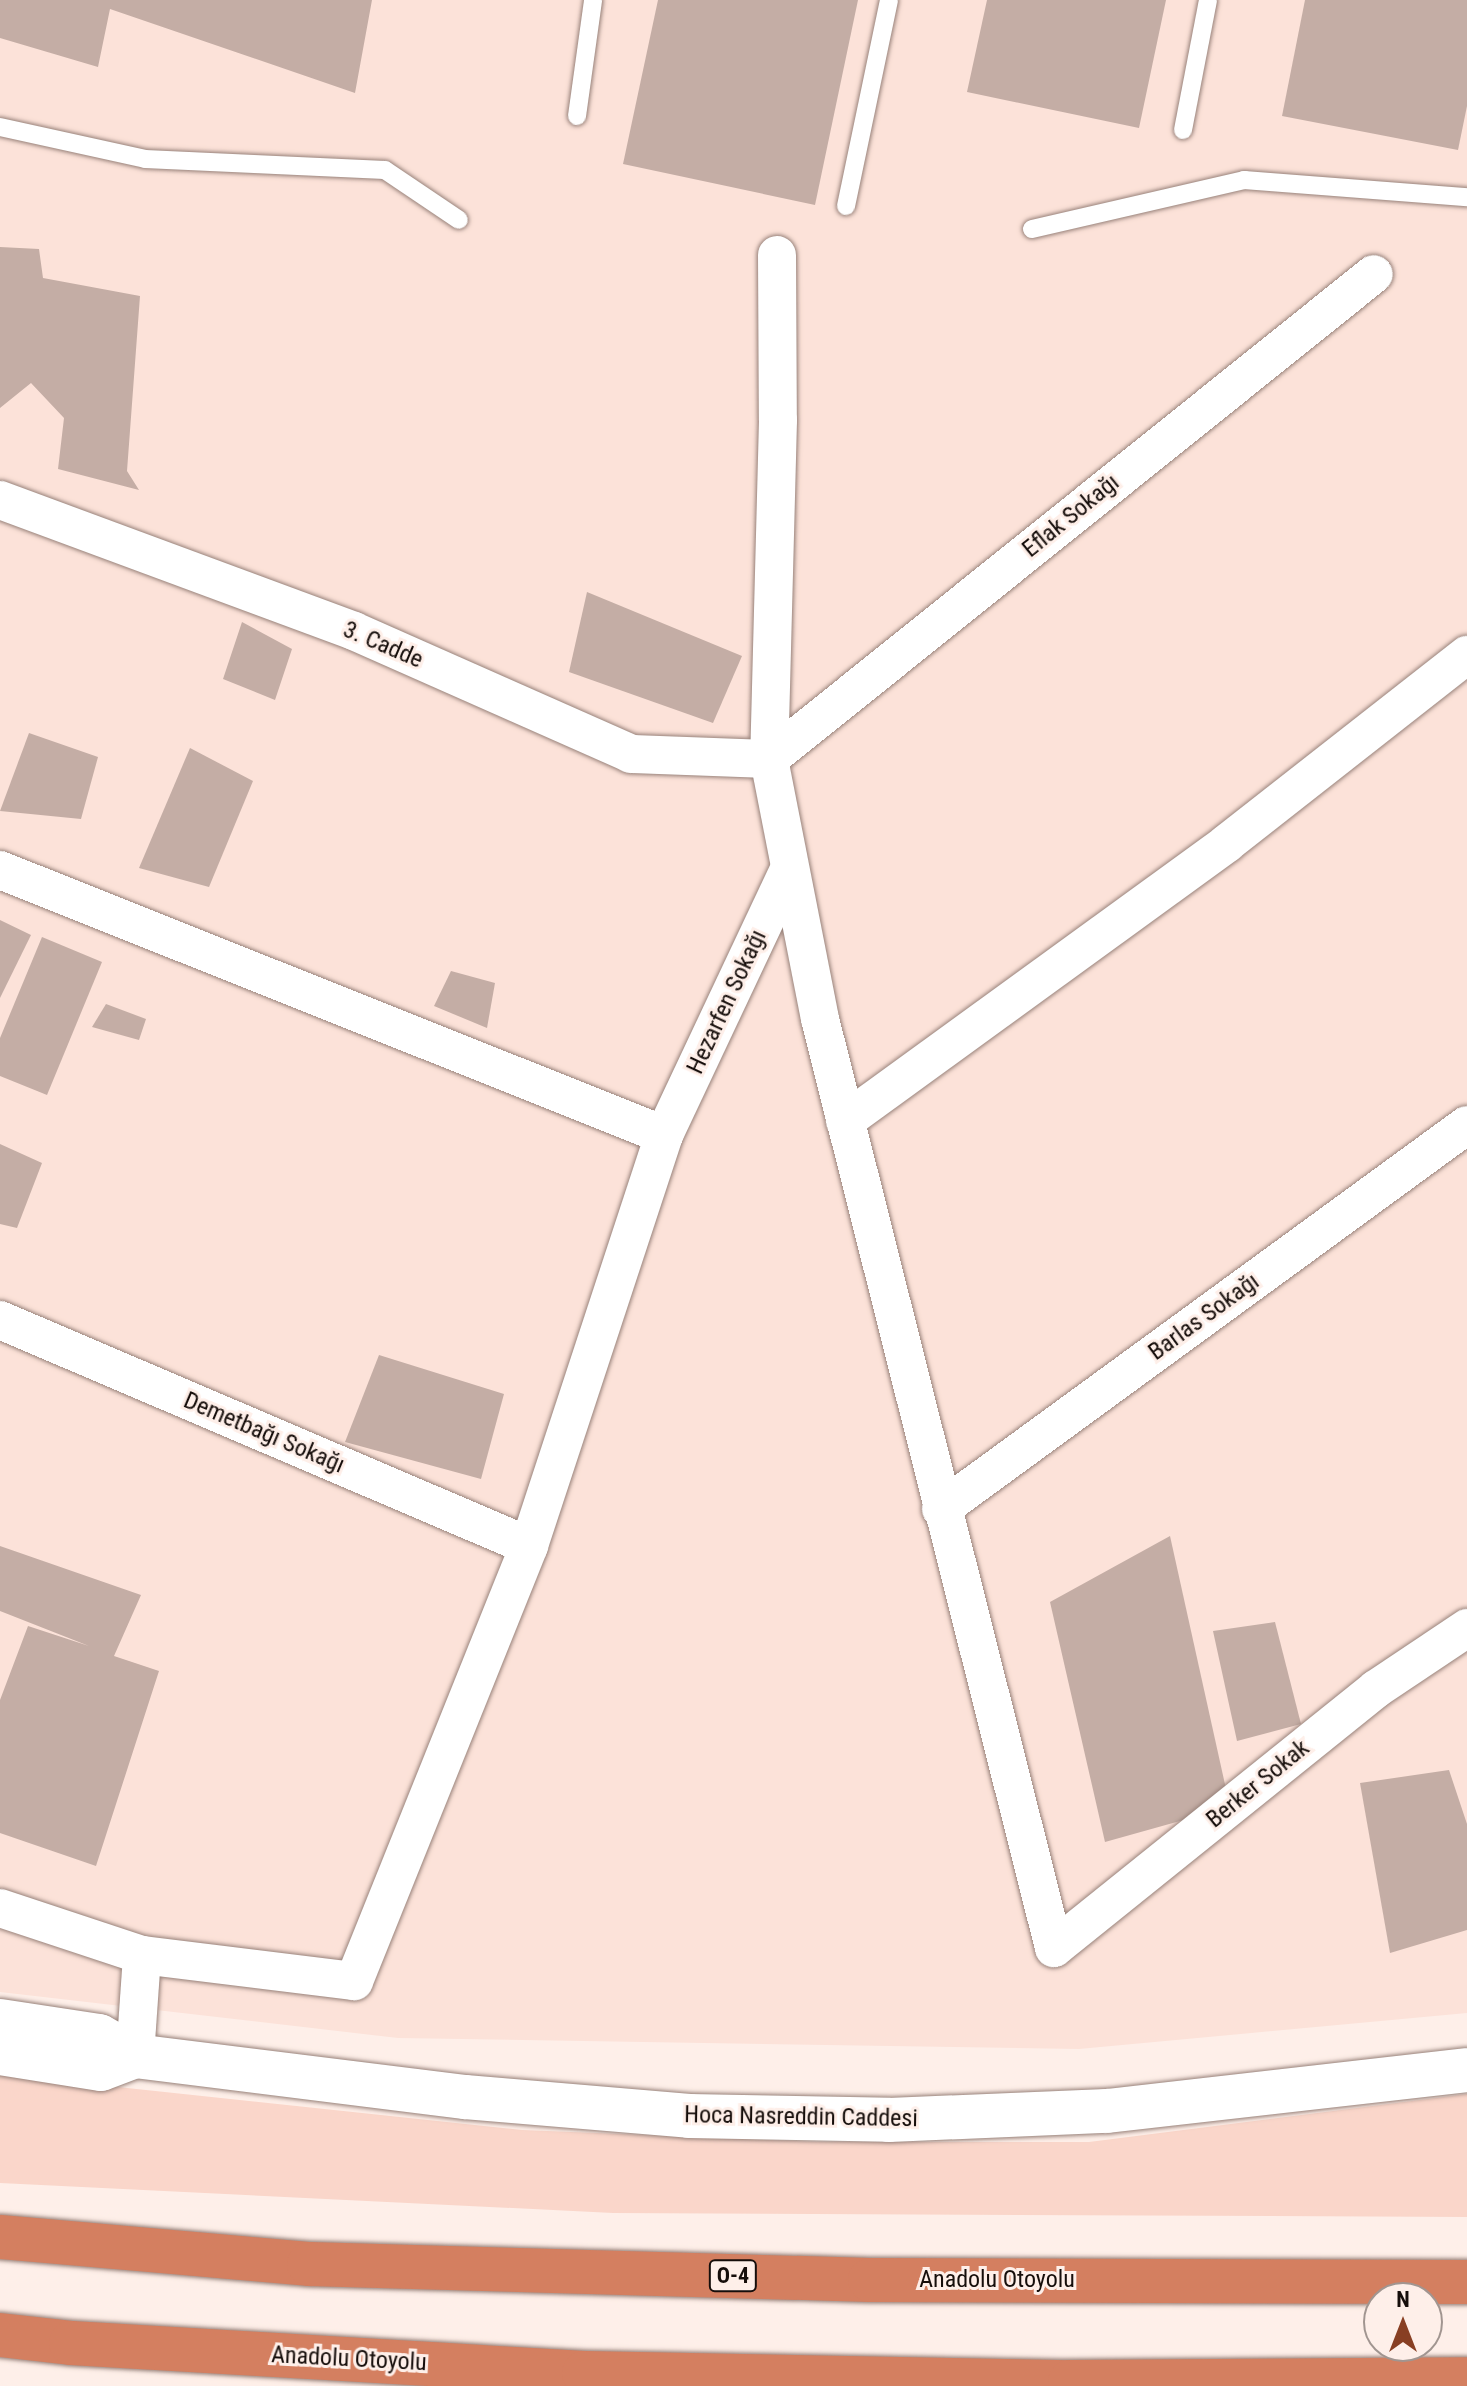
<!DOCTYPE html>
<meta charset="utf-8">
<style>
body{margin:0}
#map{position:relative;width:1467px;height:2386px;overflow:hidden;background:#feefe9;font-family:"Roboto Condensed",sans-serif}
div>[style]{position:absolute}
.built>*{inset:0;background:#fce2d9}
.green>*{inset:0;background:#fad6ca}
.building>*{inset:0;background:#c4ada5}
.roads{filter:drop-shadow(0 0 2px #98827a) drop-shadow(0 0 2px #98827a)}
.lane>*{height:18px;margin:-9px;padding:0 9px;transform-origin:9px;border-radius:9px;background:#fff}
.street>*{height:38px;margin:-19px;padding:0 19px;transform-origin:19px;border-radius:19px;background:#fff}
.secondary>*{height:44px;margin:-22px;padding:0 22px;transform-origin:22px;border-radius:22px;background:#fff}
.highway>*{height:44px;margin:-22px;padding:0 22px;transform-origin:22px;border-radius:22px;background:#d47f60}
span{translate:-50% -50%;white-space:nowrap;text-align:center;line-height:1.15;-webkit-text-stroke:6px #feefe9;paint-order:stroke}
.shield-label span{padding:2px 6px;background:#feefe9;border:2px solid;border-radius:6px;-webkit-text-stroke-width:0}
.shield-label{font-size:22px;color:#160e0b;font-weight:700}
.street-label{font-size:24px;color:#160e0b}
.north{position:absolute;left:1363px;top:2282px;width:80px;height:80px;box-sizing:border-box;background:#feefe9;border:2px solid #a19590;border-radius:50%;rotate:0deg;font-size:22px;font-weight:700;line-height:32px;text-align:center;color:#160e0b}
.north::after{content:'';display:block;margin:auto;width:28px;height:36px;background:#883f23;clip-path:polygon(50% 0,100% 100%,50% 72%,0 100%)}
</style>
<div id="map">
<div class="built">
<div style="clip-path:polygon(0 0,1467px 0,1467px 2013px,1079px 2049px,398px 2038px,0 1992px)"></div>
</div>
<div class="green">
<div style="clip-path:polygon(0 2071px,99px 2085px,522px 2130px,817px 2142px,1089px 2142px,1467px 2094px,1467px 2217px,613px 2213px,0 2183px)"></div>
</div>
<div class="building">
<div style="clip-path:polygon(0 0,372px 0,355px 93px,110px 9px,98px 67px,0 38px)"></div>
<div style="clip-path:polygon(658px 0,858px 0,815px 205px,623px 164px)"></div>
<div style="clip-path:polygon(987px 0,1166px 0,1139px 128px,967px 92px)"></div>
<div style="clip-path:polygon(1305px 0,1467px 0,1467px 106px,1458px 150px,1282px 116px)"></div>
<div style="clip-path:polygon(0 247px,39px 249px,43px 278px,140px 296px,127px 471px,139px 490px,58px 469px,64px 418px,31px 383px,0 408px)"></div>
<div style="clip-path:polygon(587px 592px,742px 656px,713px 723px,569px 672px)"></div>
<div style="clip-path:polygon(242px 622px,292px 649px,275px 700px,223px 679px)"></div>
<div style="clip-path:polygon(29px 733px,98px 757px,81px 819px,0 811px)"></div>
<div style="clip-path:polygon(190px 748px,253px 781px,209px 887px,139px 868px)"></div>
<div style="clip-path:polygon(0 920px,31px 935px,0 998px)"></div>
<div style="clip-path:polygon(42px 937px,102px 962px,47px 1095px,0 1076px,0 1038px)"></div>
<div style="clip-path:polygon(451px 971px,495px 983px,487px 1028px,434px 1006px)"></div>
<div style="clip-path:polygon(106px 1004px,146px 1019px,139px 1040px,92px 1027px)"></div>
<div style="clip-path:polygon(0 1144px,42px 1163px,17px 1228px,0 1224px)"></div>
<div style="clip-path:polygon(379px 1355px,504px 1394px,481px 1479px,345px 1442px)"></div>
<div style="clip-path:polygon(1170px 1536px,1230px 1807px,1105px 1842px,1050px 1602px)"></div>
<div style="clip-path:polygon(0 1546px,141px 1595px,114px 1656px,159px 1671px,96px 1866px,0 1833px,0 1700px,28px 1626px,89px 1646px,0 1611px)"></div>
<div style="clip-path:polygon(1275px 1622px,1301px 1724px,1237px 1741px,1213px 1631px)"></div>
<div style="clip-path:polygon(1449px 1770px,1467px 1824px,1467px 1930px,1390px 1953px,1360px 1783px)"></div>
</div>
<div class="roads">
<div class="lane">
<div style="left:577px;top:116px;width:117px;rotate:-82.1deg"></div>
<div style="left:0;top:127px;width:148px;rotate:12.4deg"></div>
<div style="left:145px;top:159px;width:240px;rotate:2.6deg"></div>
<div style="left:385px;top:170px;width:89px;rotate:34deg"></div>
<div style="left:1183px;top:130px;width:132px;rotate:-79.1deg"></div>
<div style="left:846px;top:206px;width:210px;rotate:-78.2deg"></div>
<div style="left:1032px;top:229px;width:218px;rotate:-13deg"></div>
<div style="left:1244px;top:180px;width:224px;rotate:4.4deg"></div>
</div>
<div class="street">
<div style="left:777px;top:255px;width:165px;rotate:89.7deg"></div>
<div style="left:778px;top:420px;width:339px;rotate:91.5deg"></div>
<div style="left:769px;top:759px;width:265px;rotate:78.9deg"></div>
<div style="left:820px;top:1019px;width:958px;rotate:75.86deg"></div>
<div style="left:1054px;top:1948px;width:413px;rotate:-38.8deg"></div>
<div style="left:1376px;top:1689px;width:110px;rotate:-33.8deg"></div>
<div style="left:0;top:500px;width:377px;rotate:20.3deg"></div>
<div style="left:354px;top:631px;width:303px;rotate:23.9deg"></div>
<div style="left:631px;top:754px;width:138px;rotate:2.1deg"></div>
<div style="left:769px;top:759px;width:775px;rotate:-38.72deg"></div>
<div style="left:0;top:870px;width:715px;rotate:21.76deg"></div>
<div style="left:664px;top:1135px;width:433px;rotate:108.2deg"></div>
<div style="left:529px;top:1546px;width:469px;rotate:111.9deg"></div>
<div style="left:354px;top:1981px;width:214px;rotate:-173deg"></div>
<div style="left:142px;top:1955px;width:150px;rotate:-161.7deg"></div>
<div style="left:845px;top:1121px;width:472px;rotate:-36deg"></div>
<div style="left:1227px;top:843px;width:305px;rotate:-38.1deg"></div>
<div style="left:664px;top:1135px;width:294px;rotate:-64.8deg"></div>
<div style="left:0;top:1320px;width:575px;rotate:23.13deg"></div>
<div style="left:941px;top:1509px;width:651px;rotate:-36.13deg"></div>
<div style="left:135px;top:2056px;width:101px;rotate:-86deg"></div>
</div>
<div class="secondary">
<div style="left:0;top:2021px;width:100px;rotate:8.6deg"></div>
<div style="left:99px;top:2036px;width:41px;rotate:29.1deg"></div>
<div style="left:135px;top:2056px;width:333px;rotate:7.1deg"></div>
<div style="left:465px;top:2097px;width:225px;rotate:4.8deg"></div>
<div style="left:689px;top:2116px;width:200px;rotate:1.1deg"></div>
<div style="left:889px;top:2120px;width:218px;rotate:-2.4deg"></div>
<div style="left:1107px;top:2111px;width:362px;rotate:-6.5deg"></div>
<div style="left:0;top:2053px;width:102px;rotate:9deg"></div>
<div style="left:101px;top:2069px;width:36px;rotate:-21deg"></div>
</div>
<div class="highway">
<div style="left:0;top:2237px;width:310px;rotate:5deg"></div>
<div style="left:309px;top:2264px;width:561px;rotate:1.63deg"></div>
<div style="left:870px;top:2280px;width:597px;rotate:0.19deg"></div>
<div style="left:0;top:2335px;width:71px;rotate:6.4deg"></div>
<div style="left:71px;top:2343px;width:514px;rotate:3.35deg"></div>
<div style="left:584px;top:2373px;width:486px;rotate:1.1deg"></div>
<div style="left:1070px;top:2382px;width:397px;rotate:-0.4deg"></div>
</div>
</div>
<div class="shield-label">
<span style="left:733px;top:2276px">O-4</span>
</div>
<div class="street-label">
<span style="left:1071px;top:516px;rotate:-39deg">Eflak Sokağı</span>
<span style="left:383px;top:645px;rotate:23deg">3. Cadde</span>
<span style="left:727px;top:1002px;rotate:-65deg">Hezarfen Sokağı</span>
<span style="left:1204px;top:1317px;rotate:-36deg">Barlas Sokağı</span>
<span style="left:264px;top:1433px;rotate:23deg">Demetbağı Sokağı</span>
<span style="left:1258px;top:1784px;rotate:-39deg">Berker Sokak</span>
<span style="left:801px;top:2117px;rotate:1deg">Hoca Nasreddin Caddesi</span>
<span style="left:997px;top:2280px">Anadolu Otoyolu</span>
<span style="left:349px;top:2359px;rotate:3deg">Anadolu Otoyolu</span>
</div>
<div class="north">N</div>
</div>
